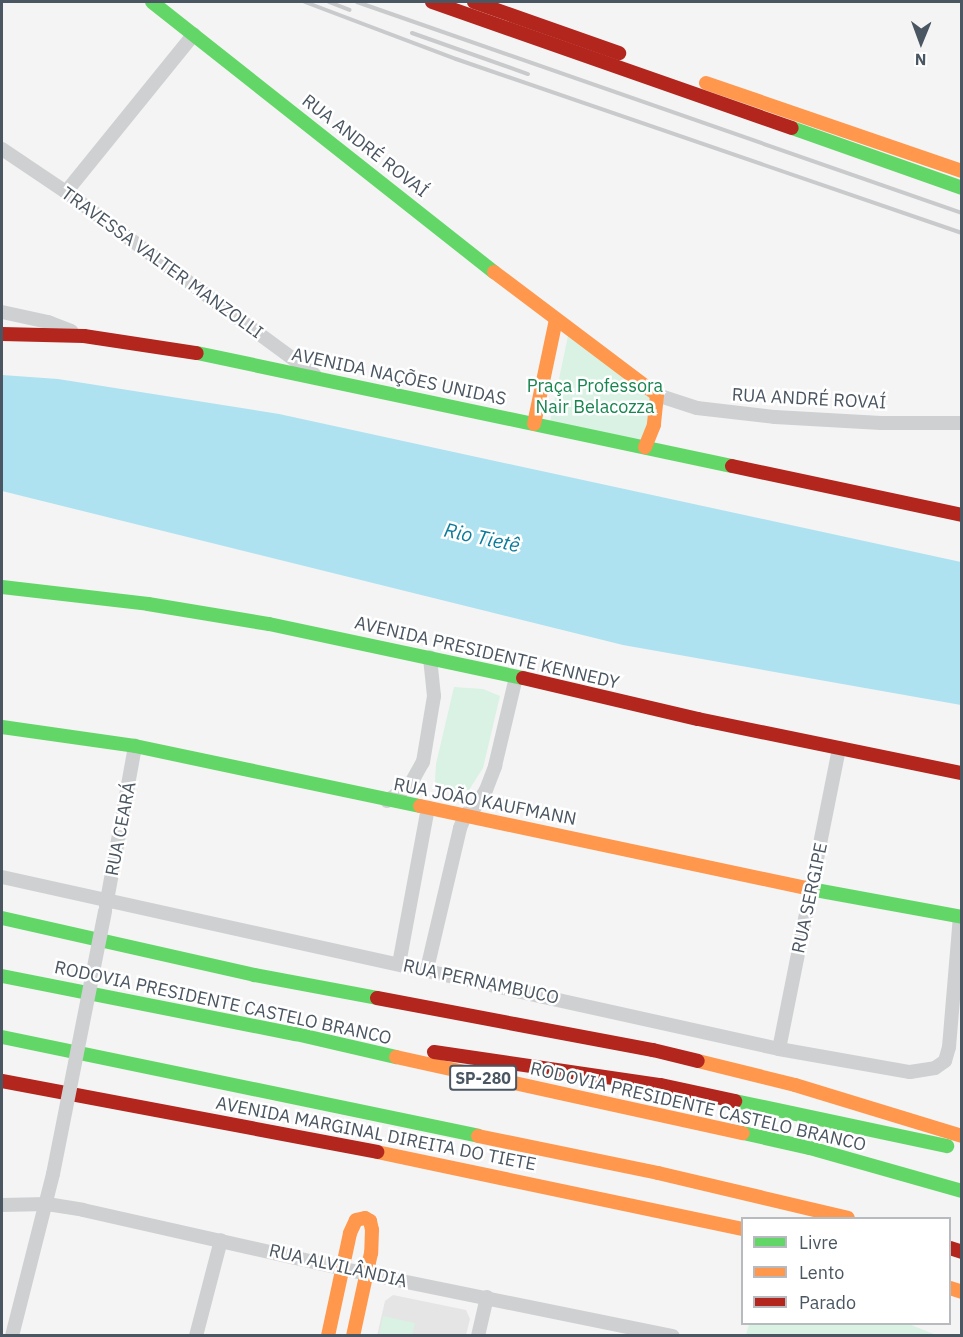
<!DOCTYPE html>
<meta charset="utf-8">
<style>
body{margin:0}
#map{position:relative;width:963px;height:1337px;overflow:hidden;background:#f4f4f4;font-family:"IBM Plex Sans",sans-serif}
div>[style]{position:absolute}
.education>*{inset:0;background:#e6e5e6}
.green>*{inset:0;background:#d9f2e3}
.water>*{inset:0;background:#aee2f0}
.street>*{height:14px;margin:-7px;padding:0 7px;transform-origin:7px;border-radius:7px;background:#ced0d2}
.fast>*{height:14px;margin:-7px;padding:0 7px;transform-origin:7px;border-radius:7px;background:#63d668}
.slow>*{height:14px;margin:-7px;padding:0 7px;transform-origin:7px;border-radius:7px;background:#ff974d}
.jam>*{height:14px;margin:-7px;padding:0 7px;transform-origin:7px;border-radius:7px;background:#b3261e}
.rail>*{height:4px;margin:-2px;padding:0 2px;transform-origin:2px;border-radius:2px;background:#c9cacc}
.street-bridge>*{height:14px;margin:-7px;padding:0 7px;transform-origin:7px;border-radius:7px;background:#ced0d2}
span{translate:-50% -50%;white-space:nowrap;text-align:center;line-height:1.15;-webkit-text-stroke:5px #fff;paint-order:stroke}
.shield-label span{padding:2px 4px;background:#fff;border:2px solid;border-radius:4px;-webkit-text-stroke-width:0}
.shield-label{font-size:16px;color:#4a5661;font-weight:700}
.street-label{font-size:18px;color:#4a5661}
.park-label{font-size:18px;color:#17864f}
.water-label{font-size:20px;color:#0c7c9b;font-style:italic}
.frame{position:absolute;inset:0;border:3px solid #4a5661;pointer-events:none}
.legend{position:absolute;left:741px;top:1217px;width:210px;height:108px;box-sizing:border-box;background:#fff;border:2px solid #b7bbc0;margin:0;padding:8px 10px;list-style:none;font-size:18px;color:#4a5661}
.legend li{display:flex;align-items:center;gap:12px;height:30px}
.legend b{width:30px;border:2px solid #b7bbc0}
.north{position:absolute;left:891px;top:12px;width:60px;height:60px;-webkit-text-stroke:4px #fff;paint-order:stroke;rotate:181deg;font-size:16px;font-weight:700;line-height:24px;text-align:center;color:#4a5661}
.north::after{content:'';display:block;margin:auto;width:21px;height:27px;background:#4a5661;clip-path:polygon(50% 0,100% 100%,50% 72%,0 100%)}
</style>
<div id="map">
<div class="education">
<div style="clip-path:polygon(393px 1295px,466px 1310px,470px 1319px,466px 1335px,377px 1336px,385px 1301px)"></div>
</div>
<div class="green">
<div style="clip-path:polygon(569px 331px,657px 395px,645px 447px,549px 427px)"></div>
<div style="clip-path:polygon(454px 687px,483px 689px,500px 696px,483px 768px,469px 790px,447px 788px,435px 782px,436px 764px)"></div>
<div style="clip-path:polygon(383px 1316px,415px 1323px,412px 1335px,379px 1335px)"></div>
<div style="clip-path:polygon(749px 1324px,909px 1324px,936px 1335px,746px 1335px)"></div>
</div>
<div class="water">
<div style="clip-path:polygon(2px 375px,58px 379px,279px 414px,961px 562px,961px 705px,623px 645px,2px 491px)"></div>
</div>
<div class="street">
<div style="left:2px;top:149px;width:77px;rotate:33.9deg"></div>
<div style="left:66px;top:192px;width:308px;rotate:36.3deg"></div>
<div style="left:66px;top:192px;width:203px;rotate:-51deg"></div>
<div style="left:2px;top:312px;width:47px;rotate:12.3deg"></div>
<div style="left:48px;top:322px;width:25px;rotate:21deg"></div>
<div style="left:657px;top:395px;width:42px;rotate:18deg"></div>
<div style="left:697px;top:408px;width:79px;rotate:6.6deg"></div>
<div style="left:775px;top:417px;width:106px;rotate:3.2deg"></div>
<div style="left:881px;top:423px;width:81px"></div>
<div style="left:387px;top:801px;width:28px;rotate:-35deg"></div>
<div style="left:410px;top:785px;width:26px;rotate:-61deg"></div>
<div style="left:423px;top:762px;width:67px;rotate:-80.5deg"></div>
<div style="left:434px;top:696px;width:39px;rotate:-96deg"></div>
<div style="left:2px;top:877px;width:796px;rotate:12.48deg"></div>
<div style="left:779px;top:1049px;width:133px;rotate:10deg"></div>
<div style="left:910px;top:1072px;width:25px;rotate:-9deg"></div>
<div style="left:935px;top:1068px;width:12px;rotate:-35deg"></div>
<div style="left:945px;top:1061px;width:15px;rotate:-74deg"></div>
<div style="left:949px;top:1047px;width:130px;rotate:-85.2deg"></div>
<div style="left:106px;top:906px;width:163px;rotate:-79.7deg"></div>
<div style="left:399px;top:964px;width:159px;rotate:-79.5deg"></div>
<div style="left:427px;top:969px;width:145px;rotate:-76.8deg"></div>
<div style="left:460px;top:828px;width:15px;rotate:-67deg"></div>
<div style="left:466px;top:814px;width:11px;rotate:-38deg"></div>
<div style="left:475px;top:807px;width:20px;rotate:-57deg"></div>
<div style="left:486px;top:790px;width:26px;rotate:-69deg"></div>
<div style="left:495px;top:766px;width:91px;rotate:-76.7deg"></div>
<div style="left:779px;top:1049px;width:307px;rotate:-78.7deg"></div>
<div style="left:2px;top:1205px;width:45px;rotate:-1.3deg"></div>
<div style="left:47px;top:1204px;width:36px;rotate:9deg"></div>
<div style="left:83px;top:1210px;width:291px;rotate:12.7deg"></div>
<div style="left:367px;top:1274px;width:312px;rotate:11.5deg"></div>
<div style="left:12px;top:1336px;width:167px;rotate:-75.8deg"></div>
<div style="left:196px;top:1336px;width:99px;rotate:-75.4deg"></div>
<div style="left:478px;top:1336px;width:40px;rotate:-77deg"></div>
</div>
<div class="fast">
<div style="left:152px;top:2px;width:436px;rotate:38.3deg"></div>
<div style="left:792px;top:128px;width:180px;rotate:19.4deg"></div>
<div style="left:197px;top:353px;width:547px;rotate:11.93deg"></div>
<div style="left:2px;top:587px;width:147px;rotate:6.6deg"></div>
<div style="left:148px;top:604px;width:123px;rotate:9.4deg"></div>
<div style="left:269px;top:624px;width:260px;rotate:12deg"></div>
<div style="left:2px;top:727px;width:134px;rotate:8.1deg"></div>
<div style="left:135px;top:746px;width:291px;rotate:11.9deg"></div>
<div style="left:810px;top:889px;width:155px;rotate:10.4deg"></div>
<div style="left:2px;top:918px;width:258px;rotate:12.7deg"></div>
<div style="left:254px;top:975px;width:125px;rotate:10.6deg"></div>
<div style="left:2px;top:976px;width:300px;rotate:11.2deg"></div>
<div style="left:296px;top:1034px;width:103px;rotate:13deg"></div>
<div style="left:2px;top:1037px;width:486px;rotate:11.7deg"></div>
<div style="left:735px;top:1101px;width:217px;rotate:12deg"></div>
<div style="left:743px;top:1133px;width:69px;rotate:12.6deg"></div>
<div style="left:810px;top:1148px;width:158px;rotate:15.8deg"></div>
</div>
<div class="slow">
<div style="left:706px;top:83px;width:271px;rotate:19deg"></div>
<div style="left:494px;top:272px;width:204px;rotate:37deg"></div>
<div style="left:657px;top:395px;width:30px;rotate:96deg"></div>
<div style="left:654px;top:425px;width:24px;rotate:112deg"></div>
<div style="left:534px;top:424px;width:106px;rotate:-78.1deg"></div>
<div style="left:420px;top:806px;width:399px;rotate:12deg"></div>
<div style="left:396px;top:1057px;width:355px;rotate:12.4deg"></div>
<div style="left:698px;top:1061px;width:100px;rotate:13.9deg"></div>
<div style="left:795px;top:1085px;width:175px;rotate:17deg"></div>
<div style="left:478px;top:1136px;width:184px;rotate:11.6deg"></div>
<div style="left:658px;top:1173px;width:195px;rotate:13.3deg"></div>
<div style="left:377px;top:1152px;width:373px;rotate:11.9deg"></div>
<div style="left:950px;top:1288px;width:13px;rotate:18deg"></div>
<div style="left:328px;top:1336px;width:105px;rotate:-77.9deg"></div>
<div style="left:350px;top:1233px;width:14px;rotate:-65deg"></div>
<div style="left:356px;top:1220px;width:9px;rotate:-13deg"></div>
<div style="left:365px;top:1218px;width:6px;rotate:31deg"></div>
<div style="left:370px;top:1221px;width:9px;rotate:77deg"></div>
<div style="left:372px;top:1230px;width:23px;rotate:92deg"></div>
<div style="left:371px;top:1253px;width:85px;rotate:102.2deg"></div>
</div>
<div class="jam">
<div style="left:432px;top:2px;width:381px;rotate:19.3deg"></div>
<div style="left:474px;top:2px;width:154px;rotate:19.4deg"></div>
<div style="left:2px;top:334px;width:82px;rotate:1.4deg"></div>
<div style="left:84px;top:336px;width:114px;rotate:8.6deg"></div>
<div style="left:732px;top:466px;width:235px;rotate:12deg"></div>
<div style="left:523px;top:678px;width:180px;rotate:13.2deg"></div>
<div style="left:698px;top:719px;width:269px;rotate:11.6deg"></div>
<div style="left:377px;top:998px;width:281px;rotate:10.7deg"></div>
<div style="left:653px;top:1050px;width:46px;rotate:13.7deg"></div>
<div style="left:434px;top:1052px;width:229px;rotate:8.3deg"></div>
<div style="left:661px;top:1085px;width:76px;rotate:12.2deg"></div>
<div style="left:2px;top:1081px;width:382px;rotate:10.7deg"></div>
<div style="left:950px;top:1248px;width:13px;rotate:18deg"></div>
</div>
<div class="rail">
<div style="left:305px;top:2px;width:161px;rotate:20.7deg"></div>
<div style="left:456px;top:59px;width:535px;rotate:18.98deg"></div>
<div style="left:329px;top:2px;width:22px;rotate:21deg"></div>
<div style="left:357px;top:2px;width:641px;rotate:19.23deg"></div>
<div style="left:412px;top:33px;width:123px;rotate:19.5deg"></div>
</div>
<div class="street-bridge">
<div style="left:53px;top:1174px;width:268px;rotate:-78.8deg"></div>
</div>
<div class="shield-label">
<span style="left:483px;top:1078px">SP-280</span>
</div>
<div class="street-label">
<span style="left:365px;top:146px;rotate:38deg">RUA ANDRÉ ROVAÍ</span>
<span style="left:162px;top:263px;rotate:36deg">TRAVESSA VALTER MANZOLLI</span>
<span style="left:399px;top:377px;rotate:12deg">AVENIDA NAÇÕES UNIDAS</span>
<span style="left:809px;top:399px;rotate:3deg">RUA ANDRÉ ROVAÍ</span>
<span style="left:487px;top:653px;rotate:13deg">AVENIDA PRESIDENTE KENNEDY</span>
<span style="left:485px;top:802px;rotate:11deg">RUA JOÃO KAUFMANN</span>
<span style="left:121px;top:829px;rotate:-79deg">RUA CEARÁ</span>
<span style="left:810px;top:898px;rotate:-78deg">RUA SERGIPE</span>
<span style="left:481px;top:982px;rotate:12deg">RUA PERNAMBUCO</span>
<span style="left:223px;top:1003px;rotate:12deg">RODOVIA PRESIDENTE CASTELO BRANCO</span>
<span style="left:698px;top:1107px;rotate:13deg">RODOVIA PRESIDENTE CASTELO BRANCO</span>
<span style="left:376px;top:1134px;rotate:11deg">AVENIDA MARGINAL DIREITA DO TIETE</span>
<span style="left:338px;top:1266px;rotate:13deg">RUA ALVILÂNDIA</span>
</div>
<div class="park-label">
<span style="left:595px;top:397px">Praça Professora<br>Nair Belacozza</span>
</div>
<div class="water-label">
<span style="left:482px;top:537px;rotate:12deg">Rio Tietê</span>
</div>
<div class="frame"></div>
<ul class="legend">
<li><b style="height:8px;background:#63d668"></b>Livre</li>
<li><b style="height:8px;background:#ff974d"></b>Lento</li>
<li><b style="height:8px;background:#b3261e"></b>Parado</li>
</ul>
<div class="north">N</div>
</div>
